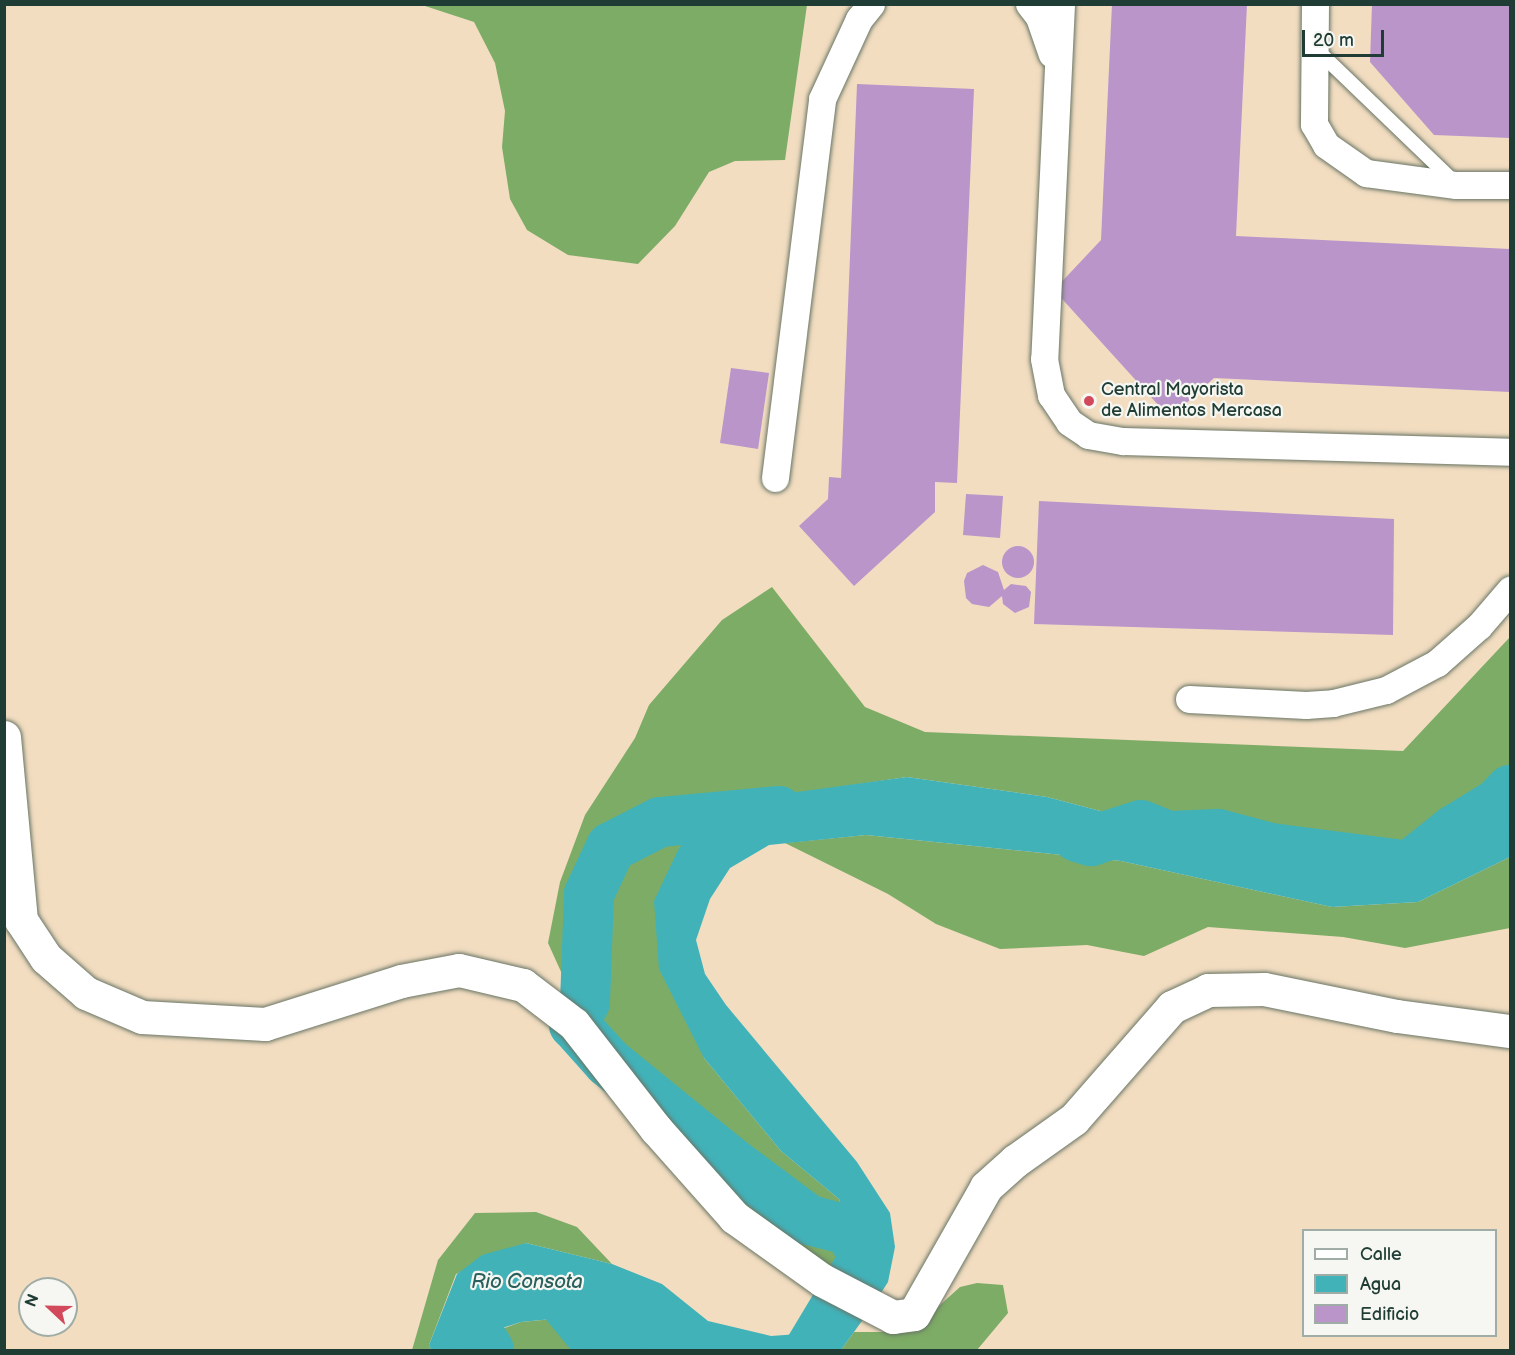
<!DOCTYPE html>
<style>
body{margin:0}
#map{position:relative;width:1515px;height:1355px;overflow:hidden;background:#f2ddc1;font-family:"Balsamiq Sans",sans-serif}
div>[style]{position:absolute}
.forest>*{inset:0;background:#7dac66}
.water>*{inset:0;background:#42b2b9}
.river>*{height:50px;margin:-25px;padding:0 25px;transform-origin:25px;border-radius:25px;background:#42b2b9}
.building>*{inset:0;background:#b995ca}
.round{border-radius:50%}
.roads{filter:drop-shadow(0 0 2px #697565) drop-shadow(0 0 2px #697565)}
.lane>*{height:14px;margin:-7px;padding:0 7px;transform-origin:7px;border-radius:7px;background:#fff}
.street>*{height:27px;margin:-13.5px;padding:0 13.5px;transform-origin:13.5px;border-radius:13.5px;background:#fff}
.secondary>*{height:33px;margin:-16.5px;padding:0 16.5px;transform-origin:16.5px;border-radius:16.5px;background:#fff}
.dots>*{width:16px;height:16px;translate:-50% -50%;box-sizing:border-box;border:3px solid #f6f6f2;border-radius:50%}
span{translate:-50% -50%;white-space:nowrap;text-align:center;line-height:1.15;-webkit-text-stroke:4.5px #f6f6f2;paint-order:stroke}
.poi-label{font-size:18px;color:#1f3d34}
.left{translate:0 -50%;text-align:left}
.water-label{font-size:20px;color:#2a605c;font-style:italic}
.frame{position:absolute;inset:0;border:6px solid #1f3d34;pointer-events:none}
.legend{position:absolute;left:1302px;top:1229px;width:195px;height:108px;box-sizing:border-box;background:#f6f6f2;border:2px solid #a0aca6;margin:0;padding:8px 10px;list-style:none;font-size:18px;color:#1f3d34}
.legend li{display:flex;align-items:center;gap:12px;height:30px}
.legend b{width:30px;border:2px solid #a0aca6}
.north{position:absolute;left:18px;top:1277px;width:60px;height:60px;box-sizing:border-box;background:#f6f6f2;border:2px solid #a0aca6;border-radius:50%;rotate:292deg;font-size:16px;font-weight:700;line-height:24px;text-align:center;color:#1f3d34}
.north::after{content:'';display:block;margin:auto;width:21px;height:27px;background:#d1495b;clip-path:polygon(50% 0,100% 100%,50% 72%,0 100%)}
.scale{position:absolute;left:1302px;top:30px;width:82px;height:27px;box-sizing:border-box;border:3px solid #1f3d34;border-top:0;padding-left:8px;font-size:18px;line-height:21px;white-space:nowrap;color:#1f3d34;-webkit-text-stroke:4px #f6f6f2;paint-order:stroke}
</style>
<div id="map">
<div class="forest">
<div style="clip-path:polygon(422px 5px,807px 5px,785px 160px,735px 161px,709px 172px,675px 226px,638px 264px,568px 255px,527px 230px,510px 199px,502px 147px,505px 111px,495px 63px,474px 22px)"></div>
<div style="clip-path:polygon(772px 587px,865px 707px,925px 732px,1403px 751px,1510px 637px,1510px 797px,1404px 854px,1365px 858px,1210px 848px,1108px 813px,1047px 797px,907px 777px,832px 788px,679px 848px,704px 1058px,781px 1151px,839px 1199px,863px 1260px,857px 1284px,734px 1217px,574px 1024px,572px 996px,548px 943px,560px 882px,585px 815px,635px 738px,649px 705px,722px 620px)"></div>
<div style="clip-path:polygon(866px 835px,1121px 861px,1332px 907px,1418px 902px,1510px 857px,1510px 928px,1405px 948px,1343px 937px,1208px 927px,1144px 956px,1087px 945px,1000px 949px,936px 924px,888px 894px,785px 843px)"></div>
<div style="clip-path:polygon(536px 1212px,577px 1227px,612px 1264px,526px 1243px,456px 1274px,429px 1345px,431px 1350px,412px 1350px,438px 1260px,475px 1213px)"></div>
<div style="clip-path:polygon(977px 1283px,1003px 1285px,1008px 1313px,977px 1350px,841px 1350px,854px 1332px,910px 1332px,960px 1287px)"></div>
<div style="clip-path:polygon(553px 1319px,588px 1331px,634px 1350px,493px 1350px,499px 1330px,521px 1322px)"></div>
</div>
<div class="water">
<div style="clip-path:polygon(907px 777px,1047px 797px,1108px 813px,1210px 848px,1365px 858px,1404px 854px,1510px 797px,1510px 857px,1418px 902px,1332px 907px,1121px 861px,866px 835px,769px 845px,730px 868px,710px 899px,696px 940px,705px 974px,726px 1005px,857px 1162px,890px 1213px,895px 1247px,888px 1282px,872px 1307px,841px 1350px,634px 1350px,552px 1319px,521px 1322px,499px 1329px,493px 1350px,431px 1350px,429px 1345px,457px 1274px,482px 1255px,526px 1243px,612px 1264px,662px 1284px,708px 1321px,771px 1336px,812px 1333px,857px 1284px,863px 1260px,839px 1199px,781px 1151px,704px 1058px,659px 969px,654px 901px,679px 848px,712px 816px,753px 798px)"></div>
</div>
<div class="river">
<div style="left:779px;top:811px;width:120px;rotate:174.7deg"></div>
<div style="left:660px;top:822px;width:55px;rotate:153deg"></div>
<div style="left:611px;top:847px;width:52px;rotate:115.1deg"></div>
<div style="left:589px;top:894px;width:108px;rotate:92.1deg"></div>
<div style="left:585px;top:1002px;width:25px;rotate:117deg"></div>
<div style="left:574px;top:1024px;width:51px;rotate:48.2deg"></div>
<div style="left:608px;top:1062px;width:157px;rotate:39.1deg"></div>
<div style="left:730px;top:1161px;width:99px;rotate:36.8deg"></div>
<div style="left:809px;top:1220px;width:44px;rotate:14.3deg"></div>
<div style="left:852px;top:1231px;width:31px;rotate:69deg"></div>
<div style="left:863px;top:1260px;width:105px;rotate:121deg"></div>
<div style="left:1077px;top:837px;width:15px;rotate:16deg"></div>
<div style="left:1091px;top:841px;width:52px;rotate:-17.7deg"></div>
<div style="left:1141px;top:825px;width:29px;rotate:22deg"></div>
<div style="left:1168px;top:836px;width:50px;rotate:-2.3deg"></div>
<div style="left:1218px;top:834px;width:55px;rotate:14.8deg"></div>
<div style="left:1271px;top:848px;width:139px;rotate:7.4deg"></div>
<div style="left:1409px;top:866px;width:58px;rotate:-38.7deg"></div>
<div style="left:1454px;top:830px;width:52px;rotate:-31.5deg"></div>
<div style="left:1498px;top:803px;width:18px;rotate:-47deg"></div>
<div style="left:489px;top:1350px;width:31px;rotate:-122deg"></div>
<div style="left:473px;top:1324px;width:53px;rotate:-56.6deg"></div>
<div style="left:502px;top:1280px;width:52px;rotate:10deg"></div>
<div style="left:553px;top:1289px;width:55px;rotate:50.2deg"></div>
<div style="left:588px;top:1331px;width:28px;rotate:21deg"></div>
<div style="left:614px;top:1341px;width:10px;rotate:66deg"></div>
</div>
<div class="building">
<div style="clip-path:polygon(1112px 4px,1247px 4px,1236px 236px,1510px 249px,1510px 392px,1214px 378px,1170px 418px,1054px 290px,1101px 240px)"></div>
<div style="clip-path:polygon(1372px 4px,1510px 4px,1510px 138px,1434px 135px,1370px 62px)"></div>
<div style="clip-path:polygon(857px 84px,974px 89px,957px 483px,935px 482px,935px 512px,854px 586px,799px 526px,828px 499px,829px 477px,841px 478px)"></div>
<div style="clip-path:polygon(731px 368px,769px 373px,758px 449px,720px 443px)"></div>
<div style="clip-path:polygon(966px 494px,1003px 496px,1000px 538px,963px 535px)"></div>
<div style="clip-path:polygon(1039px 501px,1394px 519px,1393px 635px,1034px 624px)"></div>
<div class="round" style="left:1002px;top:546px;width:32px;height:32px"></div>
<div style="clip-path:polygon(983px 565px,998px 572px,1004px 590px,1011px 584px,1026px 586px,1031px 592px,1029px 607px,1015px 613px,1003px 604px,1002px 596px,989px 607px,972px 604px,966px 598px,964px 581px,967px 573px)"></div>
</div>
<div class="roads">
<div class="lane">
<div style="left:1315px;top:48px;width:190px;rotate:43.9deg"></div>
</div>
<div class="street">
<div style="left:1029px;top:4px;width:16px;rotate:52deg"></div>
<div style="left:1039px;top:17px;width:39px;rotate:71deg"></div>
<div style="left:1061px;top:4px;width:355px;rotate:92.7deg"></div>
<div style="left:1044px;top:359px;width:37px;rotate:79deg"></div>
<div style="left:1051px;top:395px;width:32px;rotate:56deg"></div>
<div style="left:1069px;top:422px;width:23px;rotate:34deg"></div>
<div style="left:1088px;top:435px;width:36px;rotate:10deg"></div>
<div style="left:1123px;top:441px;width:387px;rotate:1.6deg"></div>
<div style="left:1315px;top:4px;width:120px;rotate:90.5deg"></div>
<div style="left:1314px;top:124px;width:24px;rotate:60deg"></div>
<div style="left:1326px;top:145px;width:49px;rotate:35deg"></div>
<div style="left:1366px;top:173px;width:91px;rotate:7.6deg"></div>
<div style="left:1456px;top:185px;width:54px"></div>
<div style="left:775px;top:478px;width:382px;rotate:-82.9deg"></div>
<div style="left:822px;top:99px;width:88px;rotate:-65.2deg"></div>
<div style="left:859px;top:19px;width:19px;rotate:-51deg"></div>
<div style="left:1189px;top:699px;width:117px;rotate:2.9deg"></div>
<div style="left:1306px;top:705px;width:27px;rotate:-4deg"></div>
<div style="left:1333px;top:703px;width:55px;rotate:-13.8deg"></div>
<div style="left:1386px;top:690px;width:58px;rotate:-27.9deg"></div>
<div style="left:1437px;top:663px;width:56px;rotate:-41.4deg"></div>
<div style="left:1479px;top:626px;width:48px;rotate:-49.3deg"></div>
</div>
<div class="secondary">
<div style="left:4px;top:737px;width:184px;rotate:84.7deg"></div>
<div style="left:21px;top:920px;width:45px;rotate:56.7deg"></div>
<div style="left:46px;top:958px;width:53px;rotate:41.2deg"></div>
<div style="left:86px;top:993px;width:61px;rotate:23.2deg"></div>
<div style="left:142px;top:1017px;width:123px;rotate:3.3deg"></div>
<div style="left:265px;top:1024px;width:143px;rotate:-17.5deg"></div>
<div style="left:401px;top:981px;width:59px;rotate:-10.7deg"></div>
<div style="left:459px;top:970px;width:66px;rotate:13.2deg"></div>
<div style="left:523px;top:985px;width:64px;rotate:37.4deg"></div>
<div style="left:574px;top:1024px;width:133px;rotate:52deg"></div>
<div style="left:656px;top:1129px;width:118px;rotate:48.4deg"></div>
<div style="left:734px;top:1217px;width:108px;rotate:35.6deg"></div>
<div style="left:822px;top:1280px;width:80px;rotate:27.5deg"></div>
<div style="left:893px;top:1317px;width:21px;rotate:-8deg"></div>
<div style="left:914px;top:1314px;width:146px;rotate:-60.4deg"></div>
<div style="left:986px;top:1187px;width:39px;rotate:-42deg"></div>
<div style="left:1015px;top:1161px;width:72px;rotate:-35.4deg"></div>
<div style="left:1074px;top:1119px;width:149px;rotate:-48.8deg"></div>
<div style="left:1172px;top:1007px;width:40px;rotate:-25deg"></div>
<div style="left:1208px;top:990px;width:56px;rotate:-1deg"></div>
<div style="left:1264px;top:989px;width:136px;rotate:11.5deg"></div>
<div style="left:1397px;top:1016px;width:114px;rotate:7.6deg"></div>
</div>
</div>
<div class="dots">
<div style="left:1089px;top:401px;background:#d1495b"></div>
</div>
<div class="poi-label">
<span class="left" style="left:1101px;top:401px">Central Mayorista<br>de Alimentos Mercasa</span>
</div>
<div class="water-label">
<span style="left:527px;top:1282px">Rio Consota</span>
</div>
<div class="frame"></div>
<ul class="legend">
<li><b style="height:8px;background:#fff"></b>Calle</li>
<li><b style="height:16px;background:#42b2b9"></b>Agua</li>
<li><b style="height:16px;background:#b995ca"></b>Edificio</li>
</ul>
<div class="north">N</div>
<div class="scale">20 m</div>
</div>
